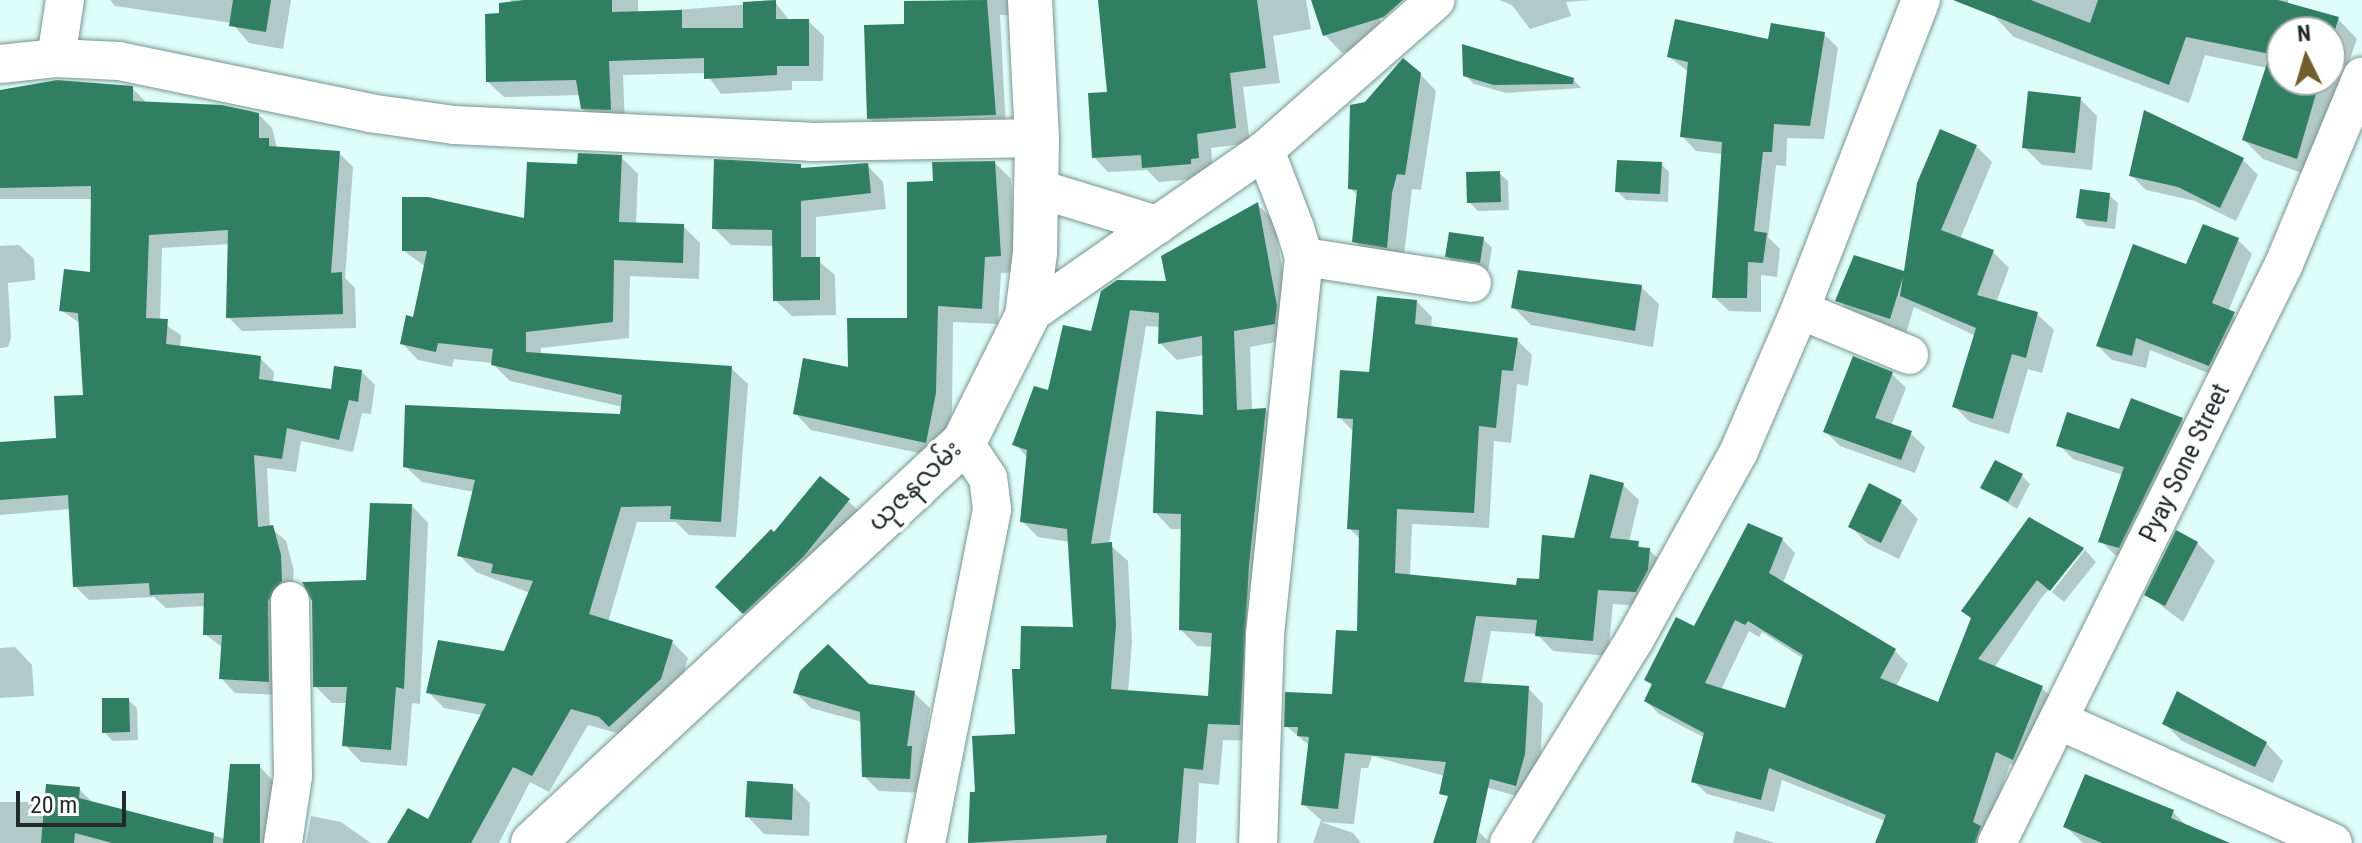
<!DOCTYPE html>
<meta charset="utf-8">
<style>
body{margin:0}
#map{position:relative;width:2362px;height:843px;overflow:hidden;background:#dffdf9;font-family:"Roboto Condensed","Noto Sans Myanmar",sans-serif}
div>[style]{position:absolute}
.shadow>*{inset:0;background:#0003}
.building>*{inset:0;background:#307f62}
.roads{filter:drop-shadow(0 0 2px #789490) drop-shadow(0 0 2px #789490)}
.street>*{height:38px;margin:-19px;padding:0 19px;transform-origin:19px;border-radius:19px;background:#fff}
.secondary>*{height:44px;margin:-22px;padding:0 22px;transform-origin:22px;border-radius:22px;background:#fff}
span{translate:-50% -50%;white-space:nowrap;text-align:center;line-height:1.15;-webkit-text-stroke:7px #fff;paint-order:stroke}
.street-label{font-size:26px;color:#1f2a29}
.north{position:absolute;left:2266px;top:16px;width:80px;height:80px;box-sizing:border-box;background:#fff;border:2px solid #a5aaa9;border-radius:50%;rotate:355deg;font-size:22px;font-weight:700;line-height:32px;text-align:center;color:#1f2a29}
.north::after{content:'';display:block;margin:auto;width:28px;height:36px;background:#725d2c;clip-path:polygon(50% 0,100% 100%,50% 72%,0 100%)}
.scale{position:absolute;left:16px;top:791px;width:110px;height:36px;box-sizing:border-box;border:4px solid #1f2a29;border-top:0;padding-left:10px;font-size:24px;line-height:28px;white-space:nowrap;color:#1f2a29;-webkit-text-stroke:6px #fff;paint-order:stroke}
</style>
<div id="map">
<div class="shadow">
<div style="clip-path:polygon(110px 0,291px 0,283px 49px,249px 43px,232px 23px,115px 6px)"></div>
<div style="clip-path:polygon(511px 0,638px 0,638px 13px,775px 2px,790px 21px,808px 21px,824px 36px,823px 81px,792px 81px,792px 90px,721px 94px,706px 73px,623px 75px,625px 125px,598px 123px,582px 108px,580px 95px,504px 97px,488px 82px,501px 15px)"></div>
<div style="clip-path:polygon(952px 0,1014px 0,1015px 15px,1000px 15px,1006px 129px,884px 133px,869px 118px,906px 26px)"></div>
<div style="clip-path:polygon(1099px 0,1306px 0,1311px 29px,1273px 36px,1280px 83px,1243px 87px,1250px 143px,1211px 148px,1213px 172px,1205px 178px,1159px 182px,1147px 170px,1108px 172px,1094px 157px,1109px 94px)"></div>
<div style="clip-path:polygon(1313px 0,1373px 0,1386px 38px,1342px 53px,1325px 35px)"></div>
<div style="clip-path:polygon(1499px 0,1592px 0,1566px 2px,1571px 16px,1530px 29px,1512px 5px)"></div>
<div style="clip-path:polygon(evenodd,2000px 0,2288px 0,2288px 5px,2338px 19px,2357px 39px,2321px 141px,2316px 178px,2263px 159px,2244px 140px,2267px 68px,2205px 55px,2189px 103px,2014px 37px,1995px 17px,2000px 0,2282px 32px,2330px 32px,2330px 80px,2282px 80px,2282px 32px)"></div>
<div style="clip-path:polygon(1824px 34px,1838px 48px,1824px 139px,1787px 138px,1786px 166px,1776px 165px,1768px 237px,1780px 249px,1777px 277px,1761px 275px,1761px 312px,1729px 311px,1714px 297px,1723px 154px,1696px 151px,1682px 136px,1689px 72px,1669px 57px)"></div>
<div style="clip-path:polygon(1420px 74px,1436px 91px,1421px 190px,1412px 189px,1403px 263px,1370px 258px,1354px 241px,1358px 196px,1350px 188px,1366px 103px)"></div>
<div style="clip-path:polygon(1465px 75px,1573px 79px,1581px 88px,1506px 93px,1474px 84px)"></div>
<div style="clip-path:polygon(116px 85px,132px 88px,146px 102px,258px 114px,272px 128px,277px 148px,339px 153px,353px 167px,345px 278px,355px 288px,356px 328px,242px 331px,228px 317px,230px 244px,162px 248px,160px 321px,181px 335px,180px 348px,260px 358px,274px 372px,273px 383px,333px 392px,361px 371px,375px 385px,371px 414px,362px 413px,353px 452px,301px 441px,296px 472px,267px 468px,270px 527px,286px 541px,294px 571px,282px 695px,235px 693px,222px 679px,223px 648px,205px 634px,206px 606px,166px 608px,154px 597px,89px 600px,75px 586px,70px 509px,0 515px,0 444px,58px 439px,85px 397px,81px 324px,61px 310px,92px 274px,93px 199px,0 199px,0 92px,22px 92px,22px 86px)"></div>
<div style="clip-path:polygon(2080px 99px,2097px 116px,2092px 170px,2042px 165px,2024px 147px)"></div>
<div style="clip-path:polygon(2145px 113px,2243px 160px,2258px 175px,2236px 221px,2195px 201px,2146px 190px,2131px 175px)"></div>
<div style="clip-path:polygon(1976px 146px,1992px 162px,1960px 239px,1993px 252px,2009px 268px,1996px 303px,2037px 314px,2054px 330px,2042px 373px,2028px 369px,2009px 434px,1970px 422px,1954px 406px,1976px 336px,1914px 307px,1906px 333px,1854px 316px,1838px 300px,1906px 273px)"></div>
<div style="clip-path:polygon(621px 157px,638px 174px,636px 225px,683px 226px,700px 243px,699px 279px,630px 276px,629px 338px,541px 348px,541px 355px,731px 368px,748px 384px,736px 537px,689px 535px,676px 522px,637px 522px,608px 622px,672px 642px,688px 658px,677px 695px,627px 742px,617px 733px,588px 725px,549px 792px,530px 782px,499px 843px,390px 843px,429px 822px,482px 715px,444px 708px,428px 692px,505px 653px,530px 593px,476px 572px,460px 556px,474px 492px,422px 482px,405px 466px,622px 416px,623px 407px,510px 381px,492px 363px,454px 359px,452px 367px,418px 360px,402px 343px,414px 319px,426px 267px,404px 251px,525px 221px,579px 167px)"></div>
<div style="clip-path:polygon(995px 163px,1011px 179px,1017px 272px,1001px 273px,998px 324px,953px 322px,952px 411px,942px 458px,811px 430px,795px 413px,909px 320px,935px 182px)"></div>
<div style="clip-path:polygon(1661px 164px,1669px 172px,1668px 202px,1626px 200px,1617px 191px)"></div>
<div style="clip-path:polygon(867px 165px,883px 182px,886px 209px,816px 217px,816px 259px,835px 275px,836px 315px,792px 316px,775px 300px,774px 246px,731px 245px,714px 228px,800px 166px,804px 170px)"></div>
<div style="clip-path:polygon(1499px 173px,1508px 181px,1509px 210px,1478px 211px,1469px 202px)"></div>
<div style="clip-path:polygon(2109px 195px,2118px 203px,2115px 229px,2087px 226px,2079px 218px)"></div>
<div style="clip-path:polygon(evenodd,1258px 205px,1274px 221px,1292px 324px,1291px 339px,1250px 347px,1252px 411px,1266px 410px,1282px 427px,1256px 741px,1223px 740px,1219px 785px,1199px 783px,1196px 843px,968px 843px,972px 794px,1017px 736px,1022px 671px,1075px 629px,1070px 542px,1038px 537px,1022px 521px,1028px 458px,1015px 444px,1093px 334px,1168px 283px,1258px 205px,1146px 326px,1161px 327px,1160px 343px,1177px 360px,1204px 355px,1205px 417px,1155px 512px,1171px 529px,1183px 529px,1181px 630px,1197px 646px,1213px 647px,1210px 698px,1128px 692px,1132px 642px,1128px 561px,1109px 544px,1146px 326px)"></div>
<div style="clip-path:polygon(1483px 239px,1492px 248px,1488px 271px,1456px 265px,1447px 256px)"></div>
<div style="clip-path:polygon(2237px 239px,2252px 254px,2228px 312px,2248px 328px,2223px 379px,2150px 350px,2146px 368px,2112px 360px,2098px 346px,2187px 266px)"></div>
<div style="clip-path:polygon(19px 245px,34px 259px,35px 280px,8px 283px,11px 338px,8px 347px,0 348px,0 246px)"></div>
<div style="clip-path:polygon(1641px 287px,1659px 304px,1653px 347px,1531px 325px,1513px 307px)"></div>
<div style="clip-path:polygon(1417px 302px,1432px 317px,1431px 328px,1517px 340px,1532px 355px,1528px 386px,1517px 384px,1511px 443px,1494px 441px,1489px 528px,1412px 524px,1410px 576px,1518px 587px,1541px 581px,1623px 485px,1639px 500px,1629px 542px,1649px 550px,1665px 565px,1651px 607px,1613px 604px,1608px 656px,1553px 651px,1537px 634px,1491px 631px,1481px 685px,1528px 688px,1543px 704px,1540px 770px,1531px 800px,1372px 756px,1368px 768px,1361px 768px,1354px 824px,1321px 822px,1353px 833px,1361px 843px,1313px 843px,1321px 820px,1303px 804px,1310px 746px,1286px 726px,1333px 696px,1359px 634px,1361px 540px,1349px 528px,1355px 433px,1339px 417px)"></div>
<div style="clip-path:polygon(1892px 374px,1906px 388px,1891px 426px,1910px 433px,1925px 447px,1915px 473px,1840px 446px,1826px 432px)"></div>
<div style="clip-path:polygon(2182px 420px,2196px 434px,2133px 561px,2115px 555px,2101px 541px,2123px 475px,2073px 459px,2059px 445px)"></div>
<div style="clip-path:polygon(2022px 476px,2030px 484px,2017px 509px,1982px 487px)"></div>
<div style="clip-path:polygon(848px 501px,866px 518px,761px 630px,718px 587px,774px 535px)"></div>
<div style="clip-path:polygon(1901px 502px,1918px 519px,1899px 559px,1868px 544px,1850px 526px)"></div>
<div style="clip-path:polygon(412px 506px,428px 523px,420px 704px,412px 703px,407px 766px,361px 762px,345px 745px,348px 703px,332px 703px,315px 686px)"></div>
<div style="clip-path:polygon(evenodd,2029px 519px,2084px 550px,2042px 597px,1994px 668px,2042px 688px,2055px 701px,2026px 772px,2010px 764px,1986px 835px,1992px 843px,1877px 843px,1885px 821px,1782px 780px,1774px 812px,1707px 794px,1693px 781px,1705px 738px,1659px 714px,1646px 701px,1653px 686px,1646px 679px,1782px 539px,1795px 553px,1783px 583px,1895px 651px,1908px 664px,1896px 686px,1939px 704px,1973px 620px,1963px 610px,2029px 519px,1749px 631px,1759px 637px,1762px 632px,1804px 659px,1786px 710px,1721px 690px,1749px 631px)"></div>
<div style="clip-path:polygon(2197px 543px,2215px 561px,2183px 622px,2147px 595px)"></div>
<div style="clip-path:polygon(2085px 550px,2096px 562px,2064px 602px,2052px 592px)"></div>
<div style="clip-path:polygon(15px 647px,32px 665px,34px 696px,0 698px,0 648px)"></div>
<div style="clip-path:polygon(868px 686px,914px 693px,930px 708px,922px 759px,925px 793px,879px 791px,864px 776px,862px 722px,811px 708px,796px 693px)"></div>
<div style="clip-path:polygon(128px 700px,137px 708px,138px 740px,113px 741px,104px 732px)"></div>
<div style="clip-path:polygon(2164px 723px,2266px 743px,2283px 761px,2273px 783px,2182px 741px)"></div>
<div style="clip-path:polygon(259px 766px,274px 782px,274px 843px,0 843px,0 802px,47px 802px,79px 789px,94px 804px,226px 839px)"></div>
<div style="clip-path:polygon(792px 786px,810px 803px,809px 836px,764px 834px,747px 816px)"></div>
<div style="clip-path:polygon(2173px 812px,2188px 827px,2227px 843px,2083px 843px,2065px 826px)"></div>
<div style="clip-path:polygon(311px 816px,341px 822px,371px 843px,306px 843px)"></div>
<div style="clip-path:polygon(1478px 831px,1490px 843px,1435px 843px)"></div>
<div style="clip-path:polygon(1736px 831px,1775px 843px,1733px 843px)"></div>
</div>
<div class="building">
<div style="clip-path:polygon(233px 0,271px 0,266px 32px,229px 26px)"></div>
<div style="clip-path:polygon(525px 0,612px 0,612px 12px,682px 10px,682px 28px,743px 28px,743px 2px,776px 0,776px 19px,809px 19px,809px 66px,777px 66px,777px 75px,704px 79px,704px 58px,609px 61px,611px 110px,581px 109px,576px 80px,486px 82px,485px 14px,499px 13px,499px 3px)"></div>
<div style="clip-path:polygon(987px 0,996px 115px,867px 119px,864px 25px,904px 24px,904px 1px)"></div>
<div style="clip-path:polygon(1098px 0,1257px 0,1266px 68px,1230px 73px,1236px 128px,1197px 134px,1199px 158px,1191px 159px,1191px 164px,1142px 168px,1141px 155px,1092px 158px,1088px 93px,1107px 92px)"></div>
<div style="clip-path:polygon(1311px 0,1403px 0,1384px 17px,1323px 36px)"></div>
<div style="clip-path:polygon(1953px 0,2031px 0,2090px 23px,2098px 0,2278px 0,2339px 17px,2330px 46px,2330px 32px,2282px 32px,2282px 80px,2320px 80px,2297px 159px,2242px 140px,2270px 54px,2186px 37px,2169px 85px)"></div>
<div style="clip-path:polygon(1675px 19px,1768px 39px,1771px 23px,1825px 32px,1810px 126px,1774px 124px,1772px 152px,1763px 152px,1754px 231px,1767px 233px,1763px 263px,1748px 262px,1747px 298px,1712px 298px,1722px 142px,1680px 137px,1688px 62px,1667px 57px)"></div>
<div style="clip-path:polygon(1462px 44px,1574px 78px,1573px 84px,1494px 85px,1463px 76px)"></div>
<div style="clip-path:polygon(1403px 58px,1421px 73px,1405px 175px,1397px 174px,1392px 193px,1387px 248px,1352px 242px,1357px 190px,1348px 189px,1350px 105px,1365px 102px)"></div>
<div style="clip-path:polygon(57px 80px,133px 86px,133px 101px,222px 105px,259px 113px,259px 138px,269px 138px,269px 146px,340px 151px,331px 273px,342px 272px,343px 314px,226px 318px,228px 230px,149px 235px,146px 318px,168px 319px,166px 344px,261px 356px,259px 379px,331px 389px,334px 366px,362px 370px,358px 402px,349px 400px,339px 440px,287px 428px,282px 459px,254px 455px,258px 527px,273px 525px,281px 555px,282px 581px,268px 601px,269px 682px,219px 679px,222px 635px,203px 635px,204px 593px,150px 595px,149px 583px,73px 587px,68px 495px,0 500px,0 442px,56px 438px,54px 396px,83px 395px,78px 313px,59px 311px,64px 269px,90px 272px,91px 186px,0 188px,0 90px)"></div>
<div style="clip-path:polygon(2028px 91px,2081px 97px,2075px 153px,2022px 148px)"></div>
<div style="clip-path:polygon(2144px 110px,2244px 158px,2220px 208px,2178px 187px,2129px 176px)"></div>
<div style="clip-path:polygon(1940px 129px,1977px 145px,1941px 230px,1994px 250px,1977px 295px,2038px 312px,2026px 358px,2012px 354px,1993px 419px,1952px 407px,1976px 328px,1900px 296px,1903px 277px,1890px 319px,1835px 301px,1854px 255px,1904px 271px,1917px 183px)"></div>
<div style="clip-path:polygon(578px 153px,622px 155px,619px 222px,684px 224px,683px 263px,614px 260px,613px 322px,526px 332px,526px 352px,732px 366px,721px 522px,670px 519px,671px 506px,621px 507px,589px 614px,673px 640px,661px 679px,609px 727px,599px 717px,571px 709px,532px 776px,513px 767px,471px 843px,387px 843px,408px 808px,428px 819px,486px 704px,426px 693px,438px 640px,504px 651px,533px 581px,491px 573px,493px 564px,457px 556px,475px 480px,403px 467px,405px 405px,620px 414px,622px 395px,491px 365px,493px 349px,438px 343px,436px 352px,400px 344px,406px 315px,413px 317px,427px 251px,402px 251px,402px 197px,428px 197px,524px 218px,527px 162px,577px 164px)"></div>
<div style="clip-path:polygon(714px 159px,801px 164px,801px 168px,868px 163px,871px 193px,801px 201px,801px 257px,820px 257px,820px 300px,773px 301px,772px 230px,712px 229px)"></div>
<div style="clip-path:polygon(1617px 160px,1662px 162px,1660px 194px,1615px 192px)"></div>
<div style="clip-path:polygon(995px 161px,1001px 256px,985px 257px,982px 309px,938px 306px,936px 393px,926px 443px,793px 414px,803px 358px,848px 367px,847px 318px,907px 318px,907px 182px,933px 181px,932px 162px)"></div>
<div style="clip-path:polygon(1500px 171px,1501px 202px,1467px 203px,1466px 172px)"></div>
<div style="clip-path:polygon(2080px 189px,2110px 193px,2107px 222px,2076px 218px)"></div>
<div style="clip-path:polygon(evenodd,1258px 202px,1277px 306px,1275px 324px,1234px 331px,1237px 410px,1266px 408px,1249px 565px,1240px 725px,1208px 724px,1203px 770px,1184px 768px,1178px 843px,1106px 843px,1107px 835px,968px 843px,970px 792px,975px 792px,972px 736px,1015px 734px,1012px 669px,1020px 669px,1021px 626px,1073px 627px,1067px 529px,1020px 522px,1027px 450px,1012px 445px,1034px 386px,1048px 390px,1063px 325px,1091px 331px,1101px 291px,1117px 280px,1166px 281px,1161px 256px,1258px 202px,1130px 310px,1159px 313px,1158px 344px,1202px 336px,1203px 415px,1156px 411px,1153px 513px,1181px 514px,1179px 630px,1212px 633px,1208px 696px,1111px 689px,1116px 625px,1112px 542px,1091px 544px,1130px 310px)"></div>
<div style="clip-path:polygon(2203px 224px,2239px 238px,2212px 303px,2235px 312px,2209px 366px,2136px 338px,2132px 356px,2096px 346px,2133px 244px,2186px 264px)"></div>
<div style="clip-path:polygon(1449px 232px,1484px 237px,1480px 263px,1445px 257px)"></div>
<div style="clip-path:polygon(1518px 270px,1642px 285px,1635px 331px,1511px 308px)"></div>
<div style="clip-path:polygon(1377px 296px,1417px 300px,1415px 324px,1518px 338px,1513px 371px,1502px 370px,1496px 428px,1479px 426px,1474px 513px,1397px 509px,1395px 573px,1516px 585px,1517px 578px,1539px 579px,1542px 535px,1574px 538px,1590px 474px,1624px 483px,1610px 538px,1639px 541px,1638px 547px,1650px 548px,1648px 570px,1636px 592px,1598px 590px,1593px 641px,1535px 636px,1537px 620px,1476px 616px,1464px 682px,1529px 686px,1525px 754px,1516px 786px,1490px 779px,1476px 843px,1433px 843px,1448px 796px,1439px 794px,1446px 762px,1345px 753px,1338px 809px,1301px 805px,1309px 737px,1297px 736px,1298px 727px,1284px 727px,1285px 692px,1332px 694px,1336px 630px,1357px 631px,1359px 530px,1347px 529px,1353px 419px,1337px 418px,1340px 370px,1369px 372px)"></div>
<div style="clip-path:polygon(1853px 356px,1893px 372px,1875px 418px,1912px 431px,1901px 460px,1823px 432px)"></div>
<div style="clip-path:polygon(2131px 398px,2183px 418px,2119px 548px,2098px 542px,2124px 467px,2056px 446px,2067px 412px,2119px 429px)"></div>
<div style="clip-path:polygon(1995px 460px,2023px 474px,2008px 502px,1980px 488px)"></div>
<div style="clip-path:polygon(820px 476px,850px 499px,804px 556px,743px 614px,715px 587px,771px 529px,774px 532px)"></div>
<div style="clip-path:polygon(1869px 483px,1902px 500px,1881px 543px,1848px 527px)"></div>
<div style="clip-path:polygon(370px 503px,412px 504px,404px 689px,396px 687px,391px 750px,342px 746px,347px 687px,313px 687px,312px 601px,302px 582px,366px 580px)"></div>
<div style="clip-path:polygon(evenodd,2029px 517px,2084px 548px,2050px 591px,2037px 580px,1978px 659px,2043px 686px,2013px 760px,1996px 752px,1973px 822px,1981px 826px,1975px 843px,1875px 843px,1886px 815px,1769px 768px,1761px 800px,1691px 782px,1704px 733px,1644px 701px,1652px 684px,1644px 680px,1676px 617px,1694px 626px,1748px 523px,1783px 538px,1769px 573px,1896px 649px,1880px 678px,1938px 702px,1971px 618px,1961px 611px,2029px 517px,1735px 620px,1745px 625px,1748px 621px,1803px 655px,1785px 708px,1705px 683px,1735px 620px)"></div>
<div style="clip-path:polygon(2176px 530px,2198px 542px,2165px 606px,2144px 595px)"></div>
<div style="clip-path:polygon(828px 644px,869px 684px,915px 691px,907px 746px,912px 746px,910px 779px,862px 777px,860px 712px,793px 693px,800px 671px)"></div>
<div style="clip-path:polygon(2177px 691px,2267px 742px,2255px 767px,2162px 724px)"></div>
<div style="clip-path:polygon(102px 698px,129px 698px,130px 732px,102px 733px)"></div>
<div style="clip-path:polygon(230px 764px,260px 764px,260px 843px,223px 843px)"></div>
<div style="clip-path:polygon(2085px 774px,2174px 810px,2171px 818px,2230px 843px,2102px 843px,2063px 827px)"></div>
<div style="clip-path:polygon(747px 781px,793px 784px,792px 820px,745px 817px)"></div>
<div style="clip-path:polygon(46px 784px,80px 787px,79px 798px,214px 833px,213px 843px,112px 843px,75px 833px,74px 843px,41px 843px)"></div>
</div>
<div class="roads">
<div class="street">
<div style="left:56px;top:58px;width:59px;rotate:-81.2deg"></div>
<div style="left:0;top:64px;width:56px;rotate:-6.1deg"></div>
<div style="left:56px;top:58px;width:63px;rotate:2.7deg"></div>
<div style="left:119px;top:61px;width:255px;rotate:11.7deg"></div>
<div style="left:369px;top:113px;width:86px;rotate:8deg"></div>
<div style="left:454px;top:125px;width:357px;rotate:2.7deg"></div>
<div style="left:811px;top:142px;width:226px;rotate:-1deg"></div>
<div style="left:1265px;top:150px;width:227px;rotate:-41.3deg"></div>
<div style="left:1036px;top:188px;width:127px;rotate:17deg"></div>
<div style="left:1157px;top:225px;width:131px;rotate:-34.8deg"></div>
<div style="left:1265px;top:150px;width:84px;rotate:69deg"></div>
<div style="left:1295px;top:228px;width:30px;rotate:73deg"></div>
<div style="left:1304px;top:257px;width:381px;rotate:95.9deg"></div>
<div style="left:1265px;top:636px;width:207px;rotate:91.9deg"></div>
<div style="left:1304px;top:257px;width:170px;rotate:8.8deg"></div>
<div style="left:1800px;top:310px;width:118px;rotate:22.4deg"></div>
<div style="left:1027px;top:316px;width:159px;rotate:-35deg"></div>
<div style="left:2058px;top:720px;width:301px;rotate:24.1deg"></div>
<div style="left:283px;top:843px;width:68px;rotate:-81.5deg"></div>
<div style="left:293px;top:776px;width:175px;rotate:-91deg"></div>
<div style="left:926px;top:843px;width:340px;rotate:-78.8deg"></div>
<div style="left:992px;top:509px;width:31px;rotate:-97deg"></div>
<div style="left:988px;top:478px;width:43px;rotate:-123.7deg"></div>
<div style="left:1509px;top:843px;width:240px;rotate:-58.3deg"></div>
<div style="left:1635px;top:639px;width:215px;rotate:-61deg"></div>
<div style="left:1739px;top:451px;width:154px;rotate:-66.6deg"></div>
<div style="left:1800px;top:310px;width:333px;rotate:-68.7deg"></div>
<div style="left:1997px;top:843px;width:646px;rotate:-63.63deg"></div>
<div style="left:2284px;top:264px;width:203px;rotate:-67.4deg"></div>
</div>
<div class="secondary">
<div style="left:533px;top:843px;width:589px;rotate:-42.93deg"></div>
<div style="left:964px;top:442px;width:141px;rotate:-63.4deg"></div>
<div style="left:1027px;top:316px;width:64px;rotate:-82.8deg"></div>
<div style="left:1035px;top:253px;width:115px;rotate:-89deg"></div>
<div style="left:1037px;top:138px;width:138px;rotate:-92.9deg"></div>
</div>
</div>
<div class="street-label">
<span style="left:2185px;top:463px;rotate:-64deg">Pyay Sone Street</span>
<span style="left:915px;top:486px;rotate:-44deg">ယုဇနလမ်း</span>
</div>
<div class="north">N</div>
<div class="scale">20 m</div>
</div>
